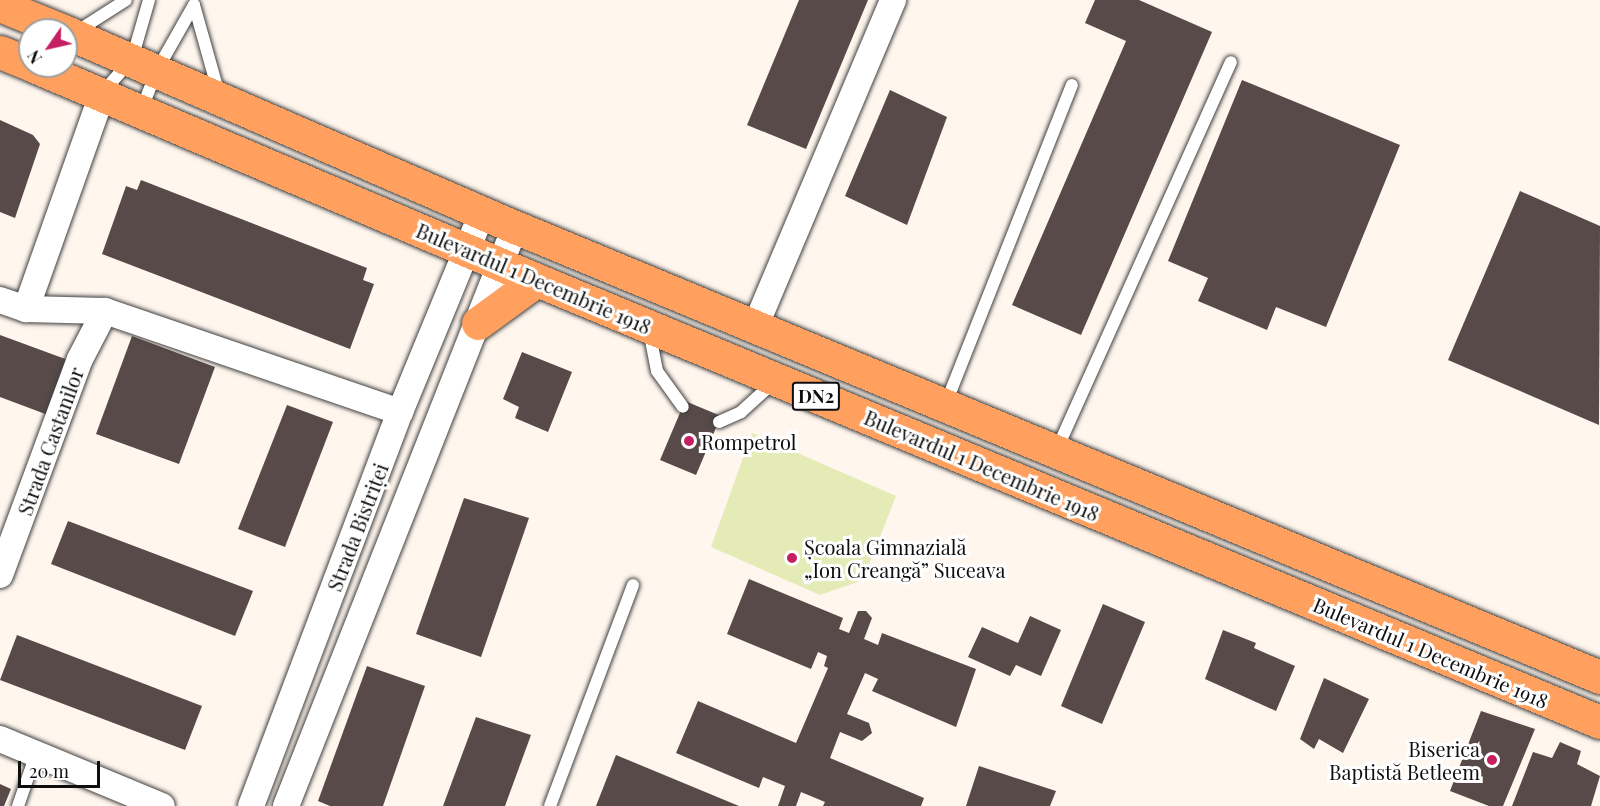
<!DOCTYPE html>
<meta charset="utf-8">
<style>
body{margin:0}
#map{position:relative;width:1600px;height:806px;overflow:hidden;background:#fff6ee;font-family:"Playfair Display",serif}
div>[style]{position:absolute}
.green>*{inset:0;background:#e4ebb6}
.building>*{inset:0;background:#574a49}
.roads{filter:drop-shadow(0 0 2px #414141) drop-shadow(0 0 2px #414141)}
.service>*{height:12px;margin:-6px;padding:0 6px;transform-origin:6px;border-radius:6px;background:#fff}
.minor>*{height:26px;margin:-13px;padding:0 13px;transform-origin:13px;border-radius:13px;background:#fff}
.primary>*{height:33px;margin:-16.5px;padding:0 16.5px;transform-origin:16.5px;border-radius:16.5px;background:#ffa05e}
.dots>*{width:16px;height:16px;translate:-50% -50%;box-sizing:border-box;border:3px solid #fff;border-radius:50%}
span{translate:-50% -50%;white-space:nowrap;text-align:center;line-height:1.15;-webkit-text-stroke:6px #fff;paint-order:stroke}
.shield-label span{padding:2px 4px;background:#fff;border:2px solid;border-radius:4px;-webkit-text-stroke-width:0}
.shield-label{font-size:18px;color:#0e0e0e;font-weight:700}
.street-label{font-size:20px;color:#0e0e0e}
.poi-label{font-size:20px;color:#0e0e0e}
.left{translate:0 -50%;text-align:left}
.right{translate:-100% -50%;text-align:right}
.north{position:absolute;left:18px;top:18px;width:60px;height:60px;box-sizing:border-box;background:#fff;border:2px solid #9f9f9f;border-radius:50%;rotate:236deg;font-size:16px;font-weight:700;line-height:24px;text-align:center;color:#0e0e0e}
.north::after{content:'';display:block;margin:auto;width:21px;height:27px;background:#c41f60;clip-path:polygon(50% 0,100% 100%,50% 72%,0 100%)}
.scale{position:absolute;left:18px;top:761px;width:82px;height:27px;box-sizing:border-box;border:3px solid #0e0e0e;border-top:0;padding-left:8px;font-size:18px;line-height:21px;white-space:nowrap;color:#0e0e0e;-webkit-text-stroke:4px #fff;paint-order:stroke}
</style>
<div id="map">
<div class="green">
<div style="clip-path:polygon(752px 433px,896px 496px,863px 580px,820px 595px,711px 547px)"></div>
</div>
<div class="building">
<div style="clip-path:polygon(799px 0,868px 0,806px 149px,747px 125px)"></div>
<div style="clip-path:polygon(1095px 0,1139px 0,1212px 32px,1081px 335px,1012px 305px,1126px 41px,1085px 23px)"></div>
<div style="clip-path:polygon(1242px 80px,1400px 145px,1326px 327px,1276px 307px,1267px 330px,1198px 301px,1208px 278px,1168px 261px)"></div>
<div style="clip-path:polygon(890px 90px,947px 117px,907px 225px,845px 196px)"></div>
<div style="clip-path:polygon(0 120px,33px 135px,40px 144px,15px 218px,0 212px)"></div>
<div style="clip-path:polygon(141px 180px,367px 268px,363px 280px,374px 284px,350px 349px,102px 254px,126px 186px,137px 190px)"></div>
<div style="clip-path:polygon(1520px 191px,1600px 226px,1599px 425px,1448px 360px)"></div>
<div style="clip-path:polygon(0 335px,68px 360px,48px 415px,0 397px)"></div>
<div style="clip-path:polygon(132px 336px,215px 367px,179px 464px,96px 434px)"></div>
<div style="clip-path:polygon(522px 352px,572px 372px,548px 432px,515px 418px,519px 407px,503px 399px)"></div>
<div style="clip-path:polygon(685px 401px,721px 416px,696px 475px,660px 460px)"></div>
<div style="clip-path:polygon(287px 405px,333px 422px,285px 547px,238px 529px)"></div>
<div style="clip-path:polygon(464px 498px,529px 518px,481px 657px,416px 634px)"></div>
<div style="clip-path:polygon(68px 521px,253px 591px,235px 636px,51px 564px)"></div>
<div style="clip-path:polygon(749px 579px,843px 618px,839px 629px,849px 633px,858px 611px,866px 611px,872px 618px,864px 639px,878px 645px,882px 633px,976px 669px,956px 727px,872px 691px,878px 679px,865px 673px,847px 714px,869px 723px,872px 733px,862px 741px,840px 732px,830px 758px,924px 798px,921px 806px,823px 806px,825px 802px,801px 792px,796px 806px,778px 806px,785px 786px,763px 777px,759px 788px,676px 753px,698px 701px,796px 743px,828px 668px,824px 666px,827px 656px,818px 652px,811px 669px,727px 634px)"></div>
<div style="clip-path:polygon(1103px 604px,1145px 622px,1102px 724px,1061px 706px)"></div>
<div style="clip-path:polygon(1030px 616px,1061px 630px,1041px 676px,1016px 665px,1010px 676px,968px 657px,982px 627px,1018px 643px)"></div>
<div style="clip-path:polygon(1223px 630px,1256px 643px,1254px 648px,1295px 666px,1276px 711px,1205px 679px)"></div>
<div style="clip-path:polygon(17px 635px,202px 706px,185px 750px,0 680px)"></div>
<div style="clip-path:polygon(367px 666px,425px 686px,383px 806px,330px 806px,318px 801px)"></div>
<div style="clip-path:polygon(1324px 678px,1369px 699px,1343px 753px,1319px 739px,1314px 749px,1300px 739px)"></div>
<div style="clip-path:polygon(1481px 711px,1535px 729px,1503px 806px,1489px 806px,1450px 791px)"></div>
<div style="clip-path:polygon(476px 717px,531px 735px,505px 806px,443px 806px)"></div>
<div style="clip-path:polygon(1560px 742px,1581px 751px,1577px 764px,1600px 776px,1591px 806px,1512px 806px,1533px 752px,1552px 758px)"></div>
<div style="clip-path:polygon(616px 755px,739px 806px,596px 806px)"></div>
<div style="clip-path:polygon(979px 766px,1056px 791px,1050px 806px,966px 806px)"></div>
<div style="clip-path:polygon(0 784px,11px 789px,4px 806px,0 806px)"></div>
</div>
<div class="roads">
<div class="service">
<div style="left:194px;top:5px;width:92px;rotate:74.3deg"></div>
<div style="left:76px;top:32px;width:59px;rotate:-32.6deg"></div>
<div style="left:102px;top:93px;width:45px;rotate:-48.6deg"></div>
<div style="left:132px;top:59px;width:61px;rotate:-73.9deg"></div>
<div style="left:141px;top:111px;width:44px;rotate:-68.7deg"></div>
<div style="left:157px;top:70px;width:75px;rotate:-60.4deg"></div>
<div style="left:649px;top:330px;width:42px;rotate:79deg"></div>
<div style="left:657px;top:371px;width:44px;rotate:54.2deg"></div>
<div style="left:946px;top:403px;width:342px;rotate:-68.4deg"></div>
<div style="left:719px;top:422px;width:24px;rotate:-24deg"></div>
<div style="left:741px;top:412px;width:46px;rotate:-42.4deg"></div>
<div style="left:1057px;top:449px;width:424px;rotate:-65.8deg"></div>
<div style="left:18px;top:806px;width:55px;rotate:-70.9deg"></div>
<div style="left:550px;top:806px;width:236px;rotate:-69.4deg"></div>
</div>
<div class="minor">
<div style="left:0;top:300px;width:28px;rotate:19deg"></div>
<div style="left:26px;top:309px;width:79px;rotate:1.5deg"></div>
<div style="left:105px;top:311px;width:312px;rotate:18.9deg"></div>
<div style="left:26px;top:309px;width:228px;rotate:-70.5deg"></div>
<div style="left:755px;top:327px;width:355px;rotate:-67.1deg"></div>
<div style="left:0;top:575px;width:230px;rotate:-69.7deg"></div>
<div style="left:80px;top:359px;width:54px;rotate:-62.5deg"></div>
<div style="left:0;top:739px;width:175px;rotate:22.5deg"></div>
<div style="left:251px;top:806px;width:421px;rotate:-69.3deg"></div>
<div style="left:400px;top:412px;width:215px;rotate:-67.6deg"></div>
<div style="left:286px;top:806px;width:623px;rotate:-68.42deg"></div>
</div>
<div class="primary">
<div style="left:0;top:5px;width:66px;rotate:22.3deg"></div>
<div style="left:66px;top:32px;width:490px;rotate:23.5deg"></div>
<div style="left:515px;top:227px;width:1175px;rotate:22.53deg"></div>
<div style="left:0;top:52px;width:32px;rotate:22deg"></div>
<div style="left:34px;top:66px;width:547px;rotate:23.05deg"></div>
<div style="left:537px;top:280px;width:1151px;rotate:22.58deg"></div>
<div style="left:478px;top:323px;width:73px;rotate:-36.1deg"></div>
</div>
</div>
<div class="dots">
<div style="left:689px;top:441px;background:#c41f60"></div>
<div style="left:792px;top:558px;background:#c41f60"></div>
<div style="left:1492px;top:760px;background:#c41f60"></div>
</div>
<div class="shield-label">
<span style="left:816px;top:396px">DN2</span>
</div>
<div class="street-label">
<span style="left:534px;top:278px;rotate:23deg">Bulevardul 1 Decembrie 1918</span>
<span style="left:50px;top:441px;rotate:-70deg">Strada Castanilor</span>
<span style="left:982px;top:465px;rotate:23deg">Bulevardul 1 Decembrie 1918</span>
<span style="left:357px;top:527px;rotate:-69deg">Strada Bistriței</span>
<span style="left:1431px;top:652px;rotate:23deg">Bulevardul 1 Decembrie 1918</span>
</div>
<div class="poi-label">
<span class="left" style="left:701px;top:441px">Rompetrol</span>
<span class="left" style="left:804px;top:558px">Școala Gimnazială<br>„Ion Creangă” Suceava</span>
<span class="right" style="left:1480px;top:760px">Biserica<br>Baptistă Betleem</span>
</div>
<div class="north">N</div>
<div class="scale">20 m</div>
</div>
